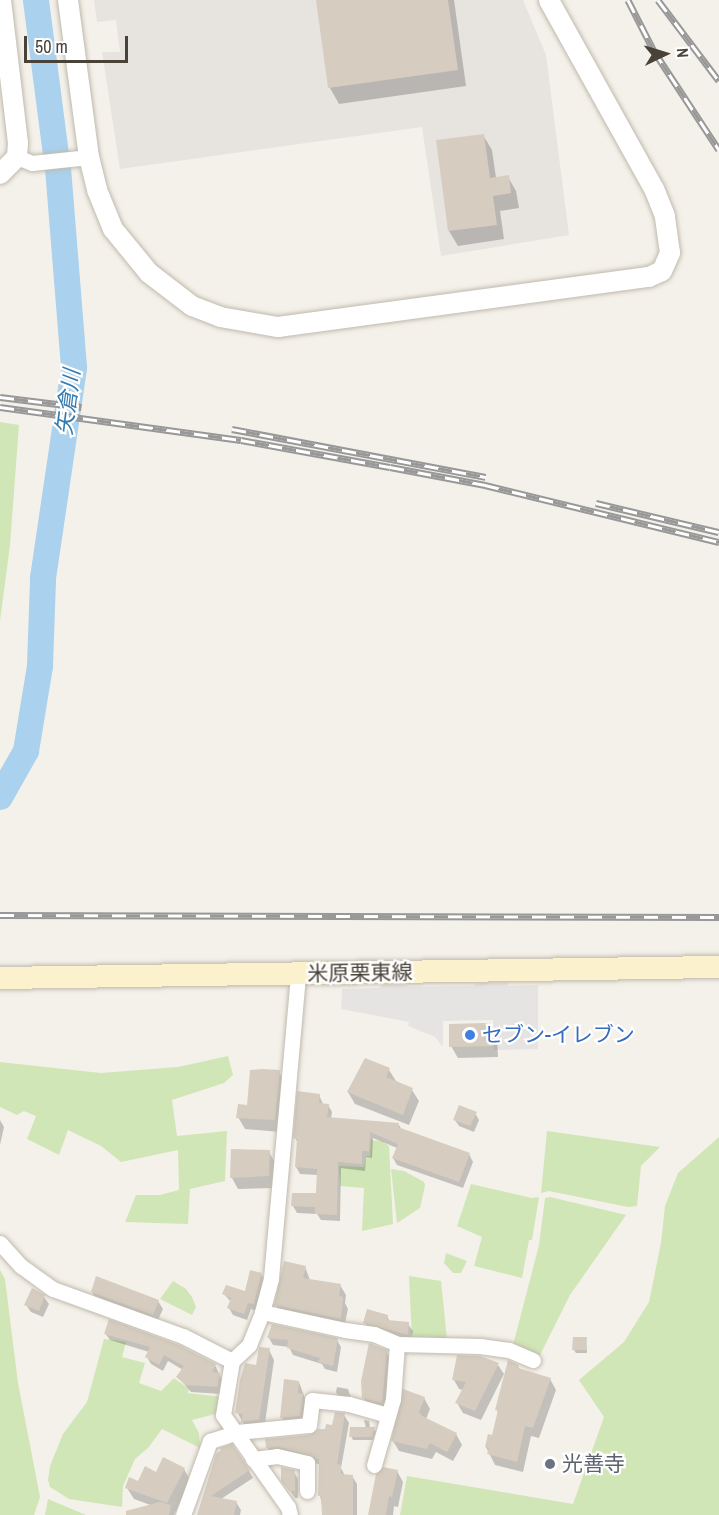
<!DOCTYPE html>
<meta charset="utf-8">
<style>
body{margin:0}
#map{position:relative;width:719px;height:1515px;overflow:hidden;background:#f4f1ea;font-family:"Archivo Narrow","Noto Sans JP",sans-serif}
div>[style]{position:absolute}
.industrial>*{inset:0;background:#e7e3df}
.green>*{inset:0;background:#d0e6b6}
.parking>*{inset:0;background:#e6e4e2}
.shadow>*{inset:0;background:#0003}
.river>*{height:26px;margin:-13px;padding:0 13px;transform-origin:13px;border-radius:13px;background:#aad1ed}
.building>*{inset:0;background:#d6cdc0}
.roads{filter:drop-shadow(0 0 2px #c0b9ad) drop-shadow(0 0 2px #c0b9ad)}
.minor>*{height:15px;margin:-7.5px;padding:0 7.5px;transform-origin:7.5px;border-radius:7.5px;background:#fff}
.tertiary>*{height:20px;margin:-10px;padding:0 10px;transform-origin:10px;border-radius:10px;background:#fff}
.secondary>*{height:22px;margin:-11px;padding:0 11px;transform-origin:11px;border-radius:11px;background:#fcf1cd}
.rail>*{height:7px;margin-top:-3.5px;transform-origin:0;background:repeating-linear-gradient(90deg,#fff 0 14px,#989898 0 28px);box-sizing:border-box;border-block:2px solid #989898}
.dots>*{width:16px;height:16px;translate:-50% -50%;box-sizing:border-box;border:3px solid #fff;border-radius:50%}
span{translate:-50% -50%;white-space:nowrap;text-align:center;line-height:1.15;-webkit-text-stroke:4.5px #fff;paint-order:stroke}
.street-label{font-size:21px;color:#484239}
.shop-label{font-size:21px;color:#366cbe}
.left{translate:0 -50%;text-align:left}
.worship-label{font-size:21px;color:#5b616d}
.water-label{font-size:22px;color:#367bb0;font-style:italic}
.north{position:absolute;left:635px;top:24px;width:60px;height:60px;-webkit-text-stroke:4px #fff;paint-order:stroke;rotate:86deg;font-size:16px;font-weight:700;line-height:24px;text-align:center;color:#484239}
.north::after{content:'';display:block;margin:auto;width:21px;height:27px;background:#484239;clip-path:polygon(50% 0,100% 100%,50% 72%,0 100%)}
.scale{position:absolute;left:24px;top:36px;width:104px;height:27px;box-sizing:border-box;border:3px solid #484239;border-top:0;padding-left:8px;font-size:18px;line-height:21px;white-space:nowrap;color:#484239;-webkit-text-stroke:4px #fff;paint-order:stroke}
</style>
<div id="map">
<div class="industrial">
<div style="clip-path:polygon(94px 0,523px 0,546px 55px,569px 235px,441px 256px,422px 127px,120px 169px,102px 52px,120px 52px,116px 20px,97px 22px)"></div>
</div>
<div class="green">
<div style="clip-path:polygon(0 422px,19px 425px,10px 545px,0 621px)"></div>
<div style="clip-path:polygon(228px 1056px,233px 1075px,224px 1083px,172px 1100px,177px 1136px,227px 1131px,225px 1181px,190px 1189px,188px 1224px,125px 1222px,136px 1195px,160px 1195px,179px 1190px,178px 1150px,121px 1162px,101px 1146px,68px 1130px,59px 1155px,27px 1139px,36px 1116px,24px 1111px,17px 1115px,0 1107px,0 1062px,101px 1073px,178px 1067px)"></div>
<div style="clip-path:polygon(547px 1131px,660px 1147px,641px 1166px,637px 1206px,628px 1207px,549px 1191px,541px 1193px)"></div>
<div style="clip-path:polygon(719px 1137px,719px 1515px,400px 1515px,407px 1476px,573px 1504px,604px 1417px,579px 1380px,624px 1342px,649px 1302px,661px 1243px,665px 1206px,678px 1173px)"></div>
<div style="clip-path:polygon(371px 1140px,382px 1141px,389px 1146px,393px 1224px,362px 1231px,364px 1188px,340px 1186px,339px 1166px,364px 1167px,366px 1156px,370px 1156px)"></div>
<div style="clip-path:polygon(391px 1169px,404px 1171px,424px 1182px,425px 1186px,420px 1208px,397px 1223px)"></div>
<div style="clip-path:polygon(471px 1184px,532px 1198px,539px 1197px,532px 1240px,529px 1240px,522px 1278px,474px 1266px,482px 1237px,457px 1226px)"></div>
<div style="clip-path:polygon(550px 1197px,626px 1215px,570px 1295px,539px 1357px,512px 1349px,539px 1245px,545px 1198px)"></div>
<div style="clip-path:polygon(446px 1253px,467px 1261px,461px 1273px,453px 1273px,444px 1263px)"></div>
<div style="clip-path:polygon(0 1270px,5px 1279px,18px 1383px,40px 1497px,34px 1515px,0 1515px)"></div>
<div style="clip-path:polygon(409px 1276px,441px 1281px,447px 1339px,412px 1339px)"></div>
<div style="clip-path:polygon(173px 1281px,186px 1289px,192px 1297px,196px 1307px,192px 1315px,160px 1299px)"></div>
<div style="clip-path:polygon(104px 1339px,126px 1342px,122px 1357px,145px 1363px,139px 1383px,161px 1391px,174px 1378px,189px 1389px,188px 1393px,222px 1397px,219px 1413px,192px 1420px,199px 1433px,200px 1448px,162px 1429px,148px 1448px,135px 1459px,123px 1486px,122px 1507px,69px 1499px,50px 1487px,48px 1480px,50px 1466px,63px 1434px,87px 1402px)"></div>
<div style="clip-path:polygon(48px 1499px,86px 1515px,45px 1515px)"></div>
</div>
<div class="parking">
<div style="clip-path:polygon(507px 982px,508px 986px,538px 985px,538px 1049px,494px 1050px,493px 1020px,443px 1021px,443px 1047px,435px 1037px,408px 1026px,409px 1022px,341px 1009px,342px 989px,379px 988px,383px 984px,400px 984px,409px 987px,473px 986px,477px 983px)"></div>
</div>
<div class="shadow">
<div style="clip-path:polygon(317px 0,454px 0,466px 86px,339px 104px,330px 88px)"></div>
<div style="clip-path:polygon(483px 135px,492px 150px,496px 178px,508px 177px,516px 191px,519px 208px,500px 211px,504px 239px,458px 246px,449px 231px,437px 141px)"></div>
<div style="clip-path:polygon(490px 1026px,497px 1038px,498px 1057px,458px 1058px,451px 1046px)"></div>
<div style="clip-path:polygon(389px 1070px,396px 1081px,412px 1090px,419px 1101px,409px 1125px,355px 1104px,348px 1092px)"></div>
<div style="clip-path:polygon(279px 1072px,286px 1084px,281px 1132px,245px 1129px,238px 1117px)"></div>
<div style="clip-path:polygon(319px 1095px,323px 1104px,328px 1105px,332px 1112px,331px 1119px,399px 1125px,402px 1130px,469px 1154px,473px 1162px,463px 1188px,397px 1165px,393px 1158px,397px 1148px,373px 1138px,372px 1158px,366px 1157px,365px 1171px,341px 1168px,340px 1221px,321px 1220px,317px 1214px,297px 1213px,293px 1206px,317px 1195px,318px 1175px,300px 1174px,296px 1167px,298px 1143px,295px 1138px)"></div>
<div style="clip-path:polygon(475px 1113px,479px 1120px,474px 1132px,459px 1126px,455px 1120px)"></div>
<div style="clip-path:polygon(0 1120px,4px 1127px,0 1145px)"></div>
<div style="clip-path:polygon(269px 1152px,276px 1164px,275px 1188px,238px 1189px,232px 1178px)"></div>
<div style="clip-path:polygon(305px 1267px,310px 1280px,340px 1285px,346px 1295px,345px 1303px,348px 1309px,345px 1323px,281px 1315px,276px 1304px)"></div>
<div style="clip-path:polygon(261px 1274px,265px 1281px,257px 1311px,251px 1309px,247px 1320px,233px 1315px,229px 1308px,231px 1302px,224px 1294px,246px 1293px)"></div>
<div style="clip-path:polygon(92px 1292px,158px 1301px,163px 1309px,157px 1322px,97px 1300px)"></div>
<div style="clip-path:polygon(44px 1297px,49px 1304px,43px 1317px,31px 1312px,26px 1305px)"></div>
<div style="clip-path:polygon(387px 1316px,390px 1322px,408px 1324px,413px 1331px,411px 1341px,369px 1330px,365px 1322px)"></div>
<div style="clip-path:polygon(105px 1333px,215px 1365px,223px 1382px,221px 1394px,191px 1392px,178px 1377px,183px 1370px,168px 1361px,163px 1371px,151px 1364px,147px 1357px,149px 1352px,110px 1340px)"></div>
<div style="clip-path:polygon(269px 1338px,337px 1340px,341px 1347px,337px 1372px,325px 1369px,322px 1364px,293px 1355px,289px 1347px,273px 1345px)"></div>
<div style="clip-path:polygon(586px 1339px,587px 1353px,576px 1353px,574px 1350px)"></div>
<div style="clip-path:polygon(269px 1350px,274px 1360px,264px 1430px,248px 1431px,237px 1412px,257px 1367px)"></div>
<div style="clip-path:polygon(386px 1351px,390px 1359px,385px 1410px,368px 1405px,363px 1397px)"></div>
<div style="clip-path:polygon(498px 1365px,504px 1374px,481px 1420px,463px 1413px,457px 1403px,463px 1390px,459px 1389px,454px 1380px)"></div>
<div style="clip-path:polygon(518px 1366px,520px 1370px,550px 1379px,556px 1390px,539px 1438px,531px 1436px,523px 1472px,495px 1465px,486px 1447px,493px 1437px,499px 1414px,496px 1409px)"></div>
<div style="clip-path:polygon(299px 1382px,306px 1401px,303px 1422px,286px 1424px,282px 1418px)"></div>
<div style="clip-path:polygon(337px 1387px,348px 1389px,352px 1401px,340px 1400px,336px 1392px)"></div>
<div style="clip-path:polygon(424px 1398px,430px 1409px,426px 1419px,456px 1434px,462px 1445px,453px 1461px,436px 1452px,432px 1459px,399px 1451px,393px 1441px)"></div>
<div style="clip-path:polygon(344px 1415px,349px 1423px,341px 1468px,345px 1476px,352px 1476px,357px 1484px,357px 1515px,324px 1515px,320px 1496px,321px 1465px,285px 1454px,272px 1455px,267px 1447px,326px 1430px,333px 1427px)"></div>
<div style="clip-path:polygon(364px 1420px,369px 1421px,370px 1428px,376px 1431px,373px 1440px,353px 1440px,351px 1436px,366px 1428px)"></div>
<div style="clip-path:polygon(217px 1455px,249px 1471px,253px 1478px,221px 1499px,236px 1502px,241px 1510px,240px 1515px,198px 1515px)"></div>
<div style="clip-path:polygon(184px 1469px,190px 1480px,174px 1515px,127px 1515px,153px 1506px,134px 1499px,127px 1488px,156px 1474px)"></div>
<div style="clip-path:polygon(397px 1471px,403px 1482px,398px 1507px,394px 1506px,393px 1515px,369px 1515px)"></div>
<div style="clip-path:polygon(294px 1472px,298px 1479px,298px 1498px,295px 1498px,288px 1488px)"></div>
</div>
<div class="river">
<div style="left:0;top:797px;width:53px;rotate:-60.5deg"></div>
<div style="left:26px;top:751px;width:86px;rotate:-80.6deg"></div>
<div style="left:40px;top:666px;width:88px;rotate:-88deg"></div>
<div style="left:43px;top:578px;width:213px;rotate:-81.6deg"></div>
<div style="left:74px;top:367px;width:198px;rotate:-94.6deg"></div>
<div style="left:58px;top:170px;width:171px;rotate:-97.4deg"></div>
</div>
<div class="building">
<div style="clip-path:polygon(316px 0,448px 0,458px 70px,328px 88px)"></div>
<div style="clip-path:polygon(484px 134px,490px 178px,509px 175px,511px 193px,493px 196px,497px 225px,448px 231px,436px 140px)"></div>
<div style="clip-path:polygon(484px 1023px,491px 1024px,492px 1046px,449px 1047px,449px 1024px)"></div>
<div style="clip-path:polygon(365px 1058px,390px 1068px,386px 1077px,413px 1088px,403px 1115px,347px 1092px)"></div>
<div style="clip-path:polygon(263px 1069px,280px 1070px,275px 1120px,236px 1118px,238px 1104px,247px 1105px,250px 1070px)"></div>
<div style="clip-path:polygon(297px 1091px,320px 1094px,319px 1103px,329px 1104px,327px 1117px,399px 1123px,398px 1127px,470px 1153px,459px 1182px,392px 1158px,398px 1144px,370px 1132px,369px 1151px,362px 1151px,362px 1164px,338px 1162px,337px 1215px,315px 1214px,315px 1207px,291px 1206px,292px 1193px,316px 1193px,317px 1169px,295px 1167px,297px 1139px,293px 1138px)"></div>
<div style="clip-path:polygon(459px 1105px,477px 1112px,470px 1126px,453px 1120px)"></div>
<div style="clip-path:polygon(231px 1149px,270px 1150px,269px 1176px,230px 1178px)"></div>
<div style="clip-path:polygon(284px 1261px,306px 1266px,303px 1278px,341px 1284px,339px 1296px,343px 1297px,341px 1319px,274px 1305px)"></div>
<div style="clip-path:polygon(250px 1270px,262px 1273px,261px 1276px,254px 1304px,248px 1303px,244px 1314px,227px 1308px,231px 1298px,222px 1294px,226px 1285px,245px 1291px)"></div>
<div style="clip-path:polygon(96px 1276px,159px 1300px,153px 1315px,91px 1292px)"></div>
<div style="clip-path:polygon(32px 1288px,45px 1295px,39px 1311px,24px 1305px)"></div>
<div style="clip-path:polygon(367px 1309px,388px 1315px,387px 1320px,409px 1322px,408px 1335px,363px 1323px)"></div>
<div style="clip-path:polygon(109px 1319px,179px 1345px,216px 1364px,212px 1372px,220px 1373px,218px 1387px,186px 1385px,176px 1377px,184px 1366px,164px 1355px,159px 1365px,145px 1357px,150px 1347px,104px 1334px)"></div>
<div style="clip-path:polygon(272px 1324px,338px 1338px,333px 1366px,318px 1362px,320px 1358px,287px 1348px,288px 1340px,267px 1338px)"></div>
<div style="clip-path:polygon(573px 1337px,587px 1337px,586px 1350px,572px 1350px)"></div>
<div style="clip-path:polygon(369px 1343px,387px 1350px,382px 1403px,362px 1398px,361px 1381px)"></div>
<div style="clip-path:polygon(259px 1347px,270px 1348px,259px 1420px,241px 1422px,243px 1414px,235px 1413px,240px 1380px,245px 1363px,256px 1365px)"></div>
<div style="clip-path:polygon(457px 1355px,480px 1356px,499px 1363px,475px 1411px,455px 1403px,466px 1382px,452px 1380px)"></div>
<div style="clip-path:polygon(508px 1360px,519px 1365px,518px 1368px,551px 1378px,533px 1428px,525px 1426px,517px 1462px,487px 1454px,489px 1448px,485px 1447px,488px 1434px,492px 1435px,498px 1410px,495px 1410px)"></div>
<div style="clip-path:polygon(284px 1379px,299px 1381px,298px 1393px,303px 1394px,300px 1416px,280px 1418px)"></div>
<div style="clip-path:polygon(403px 1389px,425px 1397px,419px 1412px,422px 1416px,457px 1433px,447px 1452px,430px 1443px,427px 1449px,391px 1441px)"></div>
<div style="clip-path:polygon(335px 1412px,345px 1413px,337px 1464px,341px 1465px,341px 1474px,353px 1475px,353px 1515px,322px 1515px,321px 1496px,318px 1496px,319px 1459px,279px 1447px,266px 1448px,265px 1439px,310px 1435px,318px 1429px,325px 1429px,326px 1424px,332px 1425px)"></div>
<div style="clip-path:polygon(350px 1427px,375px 1427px,372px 1437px,349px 1437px)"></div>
<div style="clip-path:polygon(232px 1444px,250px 1470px,211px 1496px,237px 1501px,234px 1515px,197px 1515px,216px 1454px,221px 1450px,220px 1448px)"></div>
<div style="clip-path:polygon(163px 1457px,185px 1468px,167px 1503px,125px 1488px,129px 1477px,138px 1481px,145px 1466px,156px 1472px)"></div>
<div style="clip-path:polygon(281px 1467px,295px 1470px,295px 1491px,289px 1491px,281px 1481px)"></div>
<div style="clip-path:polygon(383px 1467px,398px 1470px,392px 1497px,389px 1496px,386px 1515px,368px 1515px,376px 1474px)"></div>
<div style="clip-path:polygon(160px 1502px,171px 1505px,169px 1515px,126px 1515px,126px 1511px)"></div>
</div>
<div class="roads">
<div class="minor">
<div style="left:17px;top:157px;width:16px;rotate:22deg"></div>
<div style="left:32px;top:163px;width:57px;rotate:-6deg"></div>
<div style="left:0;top:1243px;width:31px;rotate:48deg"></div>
<div style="left:21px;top:1266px;width:39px;rotate:36deg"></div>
<div style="left:53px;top:1289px;width:138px;rotate:19.9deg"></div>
<div style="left:183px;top:1336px;width:55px;rotate:27deg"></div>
<div style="left:262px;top:1312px;width:85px;rotate:12.2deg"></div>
<div style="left:345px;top:1330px;width:29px;rotate:8deg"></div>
<div style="left:374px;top:1334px;width:25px;rotate:23deg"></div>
<div style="left:397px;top:1344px;width:83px;rotate:1.4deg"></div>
<div style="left:480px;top:1346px;width:29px;rotate:8deg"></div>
<div style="left:509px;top:1350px;width:26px;rotate:23deg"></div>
<div style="left:232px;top:1361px;width:23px;rotate:-43deg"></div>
<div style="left:249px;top:1345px;width:35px;rotate:-68deg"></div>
<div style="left:262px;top:1312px;width:35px;rotate:-75deg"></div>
<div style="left:271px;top:1278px;width:305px;rotate:-84.9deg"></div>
<div style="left:232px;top:1361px;width:55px;rotate:99.5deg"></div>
<div style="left:223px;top:1415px;width:113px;rotate:54.8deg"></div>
<div style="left:288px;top:1507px;width:8px;rotate:76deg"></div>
<div style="left:253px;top:1459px;width:24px;rotate:-7deg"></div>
<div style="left:277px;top:1456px;width:31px;rotate:13deg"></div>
<div style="left:307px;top:1463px;width:28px;rotate:90deg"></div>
<div style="left:374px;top:1465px;width:69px;rotate:-73.9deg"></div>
<div style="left:393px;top:1399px;width:55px;rotate:-85.8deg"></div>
<div style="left:183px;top:1515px;width:79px;rotate:-70deg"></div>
<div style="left:210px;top:1441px;width:28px;rotate:-18deg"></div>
<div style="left:237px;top:1432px;width:72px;rotate:-5.6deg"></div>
<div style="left:309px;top:1425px;width:25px;rotate:-83deg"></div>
<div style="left:312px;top:1400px;width:37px;rotate:6deg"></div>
<div style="left:349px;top:1404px;width:40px;rotate:16deg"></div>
</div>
<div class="tertiary">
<div style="left:68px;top:0;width:158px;rotate:82.4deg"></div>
<div style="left:89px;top:157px;width:34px;rotate:76deg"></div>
<div style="left:97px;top:190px;width:42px;rotate:67.7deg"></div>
<div style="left:113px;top:229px;width:57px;rotate:50.7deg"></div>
<div style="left:149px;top:273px;width:54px;rotate:37.5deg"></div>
<div style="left:192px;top:306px;width:30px;rotate:21deg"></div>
<div style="left:220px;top:317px;width:59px;rotate:9.8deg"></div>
<div style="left:278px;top:327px;width:374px;rotate:-7.7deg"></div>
<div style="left:649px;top:277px;width:14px;rotate:-25deg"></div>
<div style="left:662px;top:271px;width:20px;rotate:-66deg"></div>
<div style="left:670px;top:253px;width:37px;rotate:-98deg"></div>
<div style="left:665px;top:216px;width:29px;rotate:-112deg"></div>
<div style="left:654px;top:189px;width:216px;rotate:-119.1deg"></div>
<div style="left:0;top:174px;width:24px;rotate:-45deg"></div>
<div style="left:17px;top:157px;width:14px;rotate:-86deg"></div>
<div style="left:18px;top:143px;width:144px;rotate:-96.8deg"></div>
</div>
<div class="secondary">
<div style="left:0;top:978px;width:719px;rotate:-0.88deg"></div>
</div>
</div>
<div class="rail">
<div style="left:628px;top:0;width:57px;rotate:63deg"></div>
<div style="left:654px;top:51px;width:118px;rotate:56.7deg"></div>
<div style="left:658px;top:0;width:101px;rotate:53deg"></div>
<div style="left:0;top:397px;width:82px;rotate:7deg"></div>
<div style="left:0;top:407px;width:243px;rotate:7.8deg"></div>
<div style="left:241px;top:440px;width:151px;rotate:10.3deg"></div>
<div style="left:390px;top:467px;width:97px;rotate:10.7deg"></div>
<div style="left:485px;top:485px;width:241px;rotate:13.7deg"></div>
<div style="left:232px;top:429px;width:258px;rotate:10.7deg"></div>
<div style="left:596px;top:503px;width:126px;rotate:13.3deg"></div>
<div style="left:0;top:915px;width:719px;rotate:0.16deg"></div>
</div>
<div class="dots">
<div style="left:470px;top:1035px;background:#3f7fe0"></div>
<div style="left:550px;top:1464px;background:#6b7280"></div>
</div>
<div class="street-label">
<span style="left:360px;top:973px;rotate:-1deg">米原栗東線</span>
</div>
<div class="shop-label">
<span class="left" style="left:482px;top:1035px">セブン-イレブン</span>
</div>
<div class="worship-label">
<span class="left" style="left:562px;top:1464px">光善寺</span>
</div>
<div class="water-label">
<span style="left:68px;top:402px;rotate:-83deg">矢倉川</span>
</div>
<div class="north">N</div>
<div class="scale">50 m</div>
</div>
